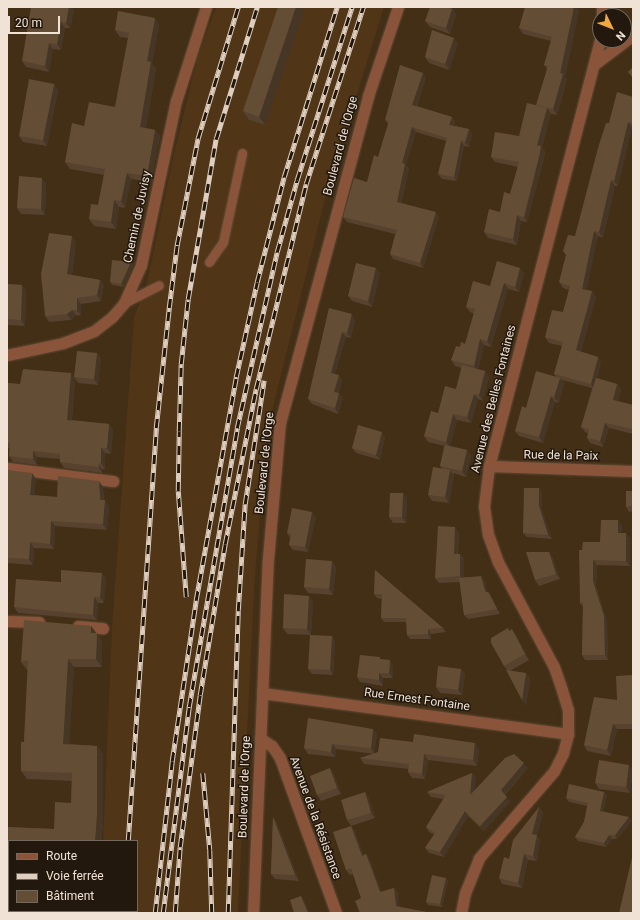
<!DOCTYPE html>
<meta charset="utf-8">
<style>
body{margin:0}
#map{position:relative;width:640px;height:920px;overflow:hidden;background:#432e16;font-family:Roboto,sans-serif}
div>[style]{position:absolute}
.built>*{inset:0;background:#503517}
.roads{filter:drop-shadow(0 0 1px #5f4b34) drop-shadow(0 0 1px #5f4b34)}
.service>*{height:9px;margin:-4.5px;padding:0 4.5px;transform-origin:4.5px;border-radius:4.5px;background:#8a543b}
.minor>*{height:11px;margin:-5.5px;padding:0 5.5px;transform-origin:5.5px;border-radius:5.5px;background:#8a543b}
.rail>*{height:4.5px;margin-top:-2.25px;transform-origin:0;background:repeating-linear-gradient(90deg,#22180e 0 9px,#ddcebf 0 18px);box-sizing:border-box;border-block:1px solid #ddcebf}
.wall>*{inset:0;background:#56422e}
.shaded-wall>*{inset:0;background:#463625}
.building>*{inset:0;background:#644d35}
span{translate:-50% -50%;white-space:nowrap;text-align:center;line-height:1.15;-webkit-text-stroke:3px #22180e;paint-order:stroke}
.street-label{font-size:12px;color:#f0e2d4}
.frame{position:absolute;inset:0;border:8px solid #f0e2d4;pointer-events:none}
.legend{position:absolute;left:8px;top:840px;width:130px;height:72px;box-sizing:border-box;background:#22180e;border:1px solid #74695d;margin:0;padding:5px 7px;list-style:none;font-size:12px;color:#f0e2d4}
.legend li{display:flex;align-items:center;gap:8px;height:20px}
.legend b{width:20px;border:1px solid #74695d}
.north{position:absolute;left:592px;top:8px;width:40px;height:40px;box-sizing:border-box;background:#22180e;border:1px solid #74695d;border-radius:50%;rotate:133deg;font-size:11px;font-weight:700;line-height:16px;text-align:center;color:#f0e2d4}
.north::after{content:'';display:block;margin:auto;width:14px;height:18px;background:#f1a63f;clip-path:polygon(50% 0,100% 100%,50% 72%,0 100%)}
.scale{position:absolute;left:8px;top:16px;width:52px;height:18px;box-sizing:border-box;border:2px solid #f0e2d4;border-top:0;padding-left:5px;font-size:12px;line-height:14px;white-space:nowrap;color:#f0e2d4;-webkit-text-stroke:3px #22180e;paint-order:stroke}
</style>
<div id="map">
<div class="built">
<div style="clip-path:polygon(216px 7px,384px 7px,326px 195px,267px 431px,255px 575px,238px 913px,100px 913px,137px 911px,137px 841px,103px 841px,112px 627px,134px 317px,147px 283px,172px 162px,197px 59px)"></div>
</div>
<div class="roads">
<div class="service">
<div style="left:209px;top:262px;width:24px;rotate:-55deg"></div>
<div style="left:223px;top:242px;width:91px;rotate:-77.9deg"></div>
<div style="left:124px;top:303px;width:39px;rotate:-27deg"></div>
</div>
<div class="minor">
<div style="left:602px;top:7px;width:9px;rotate:90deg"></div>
<div style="left:596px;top:63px;width:46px;rotate:-37.1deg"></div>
<div style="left:7px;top:355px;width:57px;rotate:-12.1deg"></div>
<div style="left:63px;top:343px;width:33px;rotate:-21deg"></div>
<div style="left:94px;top:331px;width:23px;rotate:-38deg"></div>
<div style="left:112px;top:317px;width:18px;rotate:-49deg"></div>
<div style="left:124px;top:303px;width:42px;rotate:-65.9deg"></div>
<div style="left:141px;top:265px;width:168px;rotate:-78deg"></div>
<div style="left:176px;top:101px;width:99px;rotate:-72.3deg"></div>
<div style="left:489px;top:466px;width:144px;rotate:2deg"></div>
<div style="left:7px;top:468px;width:107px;rotate:7deg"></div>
<div style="left:7px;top:621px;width:32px;rotate:2deg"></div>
<div style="left:78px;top:626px;width:25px;rotate:5deg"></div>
<div style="left:262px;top:693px;width:309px;rotate:7.6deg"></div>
<div style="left:260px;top:738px;width:14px;rotate:34deg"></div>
<div style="left:272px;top:746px;width:14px;rotate:56deg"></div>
<div style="left:280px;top:758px;width:165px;rotate:70.1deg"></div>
<div style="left:253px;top:913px;width:354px;rotate:-87.6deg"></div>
<div style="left:268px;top:559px;width:137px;rotate:-85deg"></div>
<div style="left:280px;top:423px;width:339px;rotate:-74.9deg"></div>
<div style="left:368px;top:96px;width:94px;rotate:-71.4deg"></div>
<div style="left:461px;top:913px;width:20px;rotate:-79deg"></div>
<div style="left:465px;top:893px;width:38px;rotate:-68deg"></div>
<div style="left:479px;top:858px;width:115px;rotate:-49.2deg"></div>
<div style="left:554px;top:771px;width:20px;rotate:-63deg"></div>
<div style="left:563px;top:753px;width:20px;rotate:-75deg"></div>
<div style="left:568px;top:734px;width:24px;rotate:-90deg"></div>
<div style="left:568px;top:710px;width:21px;rotate:-107deg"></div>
<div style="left:562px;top:690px;width:24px;rotate:-109deg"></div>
<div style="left:554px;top:667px;width:119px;rotate:-118.1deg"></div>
<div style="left:498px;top:562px;width:29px;rotate:-110deg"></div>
<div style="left:488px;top:535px;width:29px;rotate:-98deg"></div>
<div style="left:484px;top:506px;width:40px;rotate:-82.9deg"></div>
<div style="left:489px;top:466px;width:440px;rotate:-75.4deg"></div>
</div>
</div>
<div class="rail">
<div style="left:186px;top:597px;width:106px;rotate:-94.3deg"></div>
<div style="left:178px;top:491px;width:60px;rotate:-89deg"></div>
<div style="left:179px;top:431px;width:67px;rotate:-88.3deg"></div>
<div style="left:181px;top:364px;width:65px;rotate:-83.9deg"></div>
<div style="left:188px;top:299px;width:162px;rotate:-80.1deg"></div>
<div style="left:216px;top:139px;width:138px;rotate:-72.7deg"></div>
<div style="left:203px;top:773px;width:77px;rotate:84.8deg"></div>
<div style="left:210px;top:850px;width:63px;rotate:88.2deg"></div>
<div style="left:128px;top:841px;width:414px;rotate:-86.1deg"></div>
<div style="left:156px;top:428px;width:121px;rotate:-83.8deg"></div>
<div style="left:169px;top:308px;width:64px;rotate:-82.8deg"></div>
<div style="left:177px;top:245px;width:109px;rotate:-78.9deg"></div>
<div style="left:198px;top:138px;width:137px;rotate:-73deg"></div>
<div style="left:124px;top:913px;width:2px;rotate:-90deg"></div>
<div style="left:155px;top:913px;width:153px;rotate:-83.6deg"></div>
<div style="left:172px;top:761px;width:163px;rotate:-81.5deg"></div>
<div style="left:196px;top:600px;width:227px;rotate:-79.8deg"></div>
<div style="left:236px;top:377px;width:97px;rotate:-77.5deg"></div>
<div style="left:257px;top:282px;width:108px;rotate:-75.6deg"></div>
<div style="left:284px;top:177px;width:178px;rotate:-72.7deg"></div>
<div style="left:163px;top:913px;width:208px;rotate:-82.8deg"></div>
<div style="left:189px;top:707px;width:283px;rotate:-80.2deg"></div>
<div style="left:237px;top:428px;width:180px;rotate:-77.2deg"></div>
<div style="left:277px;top:252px;width:75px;rotate:-74.5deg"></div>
<div style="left:297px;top:180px;width:182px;rotate:-72.4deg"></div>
<div style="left:175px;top:913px;width:66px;rotate:-85.7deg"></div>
<div style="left:180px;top:847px;width:153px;rotate:-82.5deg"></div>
<div style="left:200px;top:695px;width:153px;rotate:-80.6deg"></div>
<div style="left:225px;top:544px;width:158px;rotate:-78.7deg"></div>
<div style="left:256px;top:389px;width:211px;rotate:-76.3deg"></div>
<div style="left:306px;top:184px;width:186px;rotate:-72.1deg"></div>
<div style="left:228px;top:913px;width:302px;rotate:-88.1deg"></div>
<div style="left:238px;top:611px;width:107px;rotate:-86.3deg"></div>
<div style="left:245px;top:504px;width:125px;rotate:-81.3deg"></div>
</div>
<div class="wall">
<div style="clip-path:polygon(278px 7px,265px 125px,249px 120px,243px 111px)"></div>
<div style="clip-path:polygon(453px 9px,456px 15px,450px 34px,430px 27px,425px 21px)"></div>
<div style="clip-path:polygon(74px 10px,70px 28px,65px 28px,61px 50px,53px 49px,49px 72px,26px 67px,22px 61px)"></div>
<div style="clip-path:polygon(579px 10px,565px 77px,567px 80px,557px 115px,551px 114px,542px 147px,545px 151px,544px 159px,527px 222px,521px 221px,517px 245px,488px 238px,484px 232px,500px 212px,510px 194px,518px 167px,495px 162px,491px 157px,519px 136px,537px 105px,547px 69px,544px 65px,551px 41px,523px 34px,519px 28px)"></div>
<div style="clip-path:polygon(155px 18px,159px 25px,152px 64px,156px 68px,146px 128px,155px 130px,160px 136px,151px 182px,131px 179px,125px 208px,119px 207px,116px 229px,94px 226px,89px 219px,98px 205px,104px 175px,70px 169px,65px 162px,84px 126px,115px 107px,128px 38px,120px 37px,115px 30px)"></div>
<div style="clip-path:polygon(458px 43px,449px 70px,429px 63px,425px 57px)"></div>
<div style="clip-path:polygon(426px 78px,417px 106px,452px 117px,455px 122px,454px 126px,469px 129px,472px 134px,469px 147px,464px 146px,457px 181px,442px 179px,438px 174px,446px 141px,416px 132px,406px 165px,409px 169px,401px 204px,439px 217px,423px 268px,393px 259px,390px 254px,395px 234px,347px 222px,343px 217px,367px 182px,378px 157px,388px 124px,385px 120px)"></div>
<div style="clip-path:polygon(54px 84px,58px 90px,47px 146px,23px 142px,19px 136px)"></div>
<div style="clip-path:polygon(633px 97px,633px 127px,632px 127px,618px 186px,615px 186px,603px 238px,598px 236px,586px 290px,592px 291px,596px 297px,581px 352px,598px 357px,601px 362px,597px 378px,617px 384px,621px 389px,618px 401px,633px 405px,633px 434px,609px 428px,603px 447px,590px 443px,587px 438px,588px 433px,585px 432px,581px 427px,592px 388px,562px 380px,564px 383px,559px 403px,555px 402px,543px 443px,519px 436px,515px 431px,526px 408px,556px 377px,554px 374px,562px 346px,549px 343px,545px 337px,563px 312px,569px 290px,563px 288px,559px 282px,575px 236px,609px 123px)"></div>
<div style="clip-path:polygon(46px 183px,45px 215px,21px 214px,17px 208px)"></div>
<div style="clip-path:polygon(76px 242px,72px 275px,100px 280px,104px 285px,101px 301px,81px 304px,81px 316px,76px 315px,71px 320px,49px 322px,45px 316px)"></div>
<div style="clip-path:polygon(131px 262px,133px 265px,124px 287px,112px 285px,110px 282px)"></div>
<div style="clip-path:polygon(380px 273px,372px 307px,352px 301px,348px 296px)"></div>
<div style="clip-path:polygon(524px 273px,519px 292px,508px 289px,491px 347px,484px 345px,478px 369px,485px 371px,489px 377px,483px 401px,478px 399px,471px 423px,457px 420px,450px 446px,467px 450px,471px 456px,466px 477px,453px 473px,454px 476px,449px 503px,432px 501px,428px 495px,442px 469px,440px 466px,444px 446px,428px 442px,424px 436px,438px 413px,456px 389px,462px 368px,455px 366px,451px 360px,460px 347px,465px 344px,474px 314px,470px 312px,466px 307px,490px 286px)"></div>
<div style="clip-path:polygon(7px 284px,22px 285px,26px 291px,25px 326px,7px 325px)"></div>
<div style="clip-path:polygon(329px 308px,355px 320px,351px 338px,346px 337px,335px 374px,342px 380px,339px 393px,343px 398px,338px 414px,312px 404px,308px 399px)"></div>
<div style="clip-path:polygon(97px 353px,101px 358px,98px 385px,78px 383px,74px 377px)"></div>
<div style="clip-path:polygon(71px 373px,75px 379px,72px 420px,109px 424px,113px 430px,111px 454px,105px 453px,105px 469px,102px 469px,102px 473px,64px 468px,60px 462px,60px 459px,37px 457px,37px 465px,13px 462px,9px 456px,10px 448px,7px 448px,7px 383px,20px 384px)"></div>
<div style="clip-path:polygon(385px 437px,380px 460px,356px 453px,352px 448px)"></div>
<div style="clip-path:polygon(7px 470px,36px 479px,34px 495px,57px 497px,103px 487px,104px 500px,109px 506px,107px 530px,55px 526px,54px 549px,34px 548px,33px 565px,7px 563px)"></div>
<div style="clip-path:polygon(539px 488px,542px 493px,542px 510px,552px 539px,527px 537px,523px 533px)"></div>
<div style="clip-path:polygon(633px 491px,633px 511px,629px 512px,626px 507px)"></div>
<div style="clip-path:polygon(403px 493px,407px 499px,406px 523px,393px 523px,389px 517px)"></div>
<div style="clip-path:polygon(312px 512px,316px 517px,308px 552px,293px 550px,289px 545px,290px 538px,287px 533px)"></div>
<div style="clip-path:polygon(622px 525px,621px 533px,630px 538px,630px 566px,597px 565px,596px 586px,607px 621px,608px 660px,585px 660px,582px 655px,583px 607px,580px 603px,582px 550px,600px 542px)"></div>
<div style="clip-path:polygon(459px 532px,458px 554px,460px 554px,464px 559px,464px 577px,485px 581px,487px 592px,489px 593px,492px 598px,500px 614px,468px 619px,464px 615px,460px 582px,439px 583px,435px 578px)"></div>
<div style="clip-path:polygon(549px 552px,553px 558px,560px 579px,539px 586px,535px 580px)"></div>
<div style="clip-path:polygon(332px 561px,336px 567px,333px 595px,308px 593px,304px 587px)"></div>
<div style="clip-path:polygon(375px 570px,443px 628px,446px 632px,431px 634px,431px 639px,410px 639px,407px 635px,406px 622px,384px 622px,381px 618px,382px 599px,377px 598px,374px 594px)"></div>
<div style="clip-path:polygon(106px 578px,104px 603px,98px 603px,97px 620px,18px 613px,14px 607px,61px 582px)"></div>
<div style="clip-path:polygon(313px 601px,311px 635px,287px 634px,283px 628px)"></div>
<div style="clip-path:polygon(91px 626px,102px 641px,102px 667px,74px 667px,69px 744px,97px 746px,103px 754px,103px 824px,101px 841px,9px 841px,9px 863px,7px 862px,7px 827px,54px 829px,71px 803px,72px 781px,27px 779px,21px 771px,24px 742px,28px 670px,27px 670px,21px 662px)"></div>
<div style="clip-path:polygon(509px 631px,516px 635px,529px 660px,510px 671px,526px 673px,530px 679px,526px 706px,522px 700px,507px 670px,504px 666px)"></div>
<div style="clip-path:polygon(332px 636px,335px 641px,333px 675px,312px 674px,308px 669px)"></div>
<div style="clip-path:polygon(381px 659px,393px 665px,393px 678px,383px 678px,383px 686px,360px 682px,357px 677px)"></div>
<div style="clip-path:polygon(461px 669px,465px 674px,462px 695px,440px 693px,436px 687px)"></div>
<div style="clip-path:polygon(633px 675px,633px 729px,617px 729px,611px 756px,587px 751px,584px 745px,617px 700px)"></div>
<div style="clip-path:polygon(373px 729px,377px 734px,374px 753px,479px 749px,477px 766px,428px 760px,425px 779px,412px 778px,408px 772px,409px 769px,364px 764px,360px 758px,374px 754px,336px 749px,335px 757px,308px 754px,304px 748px)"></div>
<div style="clip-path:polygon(528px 768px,505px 795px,510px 802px,484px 831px,468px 816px,444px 857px,429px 853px,425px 848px,434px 835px,429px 832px,426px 827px,443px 799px,431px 797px,427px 792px,472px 773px,476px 777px,474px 790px)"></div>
<div style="clip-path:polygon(633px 770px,630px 793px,599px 789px,595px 783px)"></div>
<div style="clip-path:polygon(334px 774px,341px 794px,321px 801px,317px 795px)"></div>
<div style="clip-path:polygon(365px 792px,369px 798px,375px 818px,351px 826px,355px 831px,363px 855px,366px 854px,370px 860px,381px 892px,394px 888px,398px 893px,399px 907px,431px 913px,360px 913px,361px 898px,353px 874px,350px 875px,346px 870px,351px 826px,347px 820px)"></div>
<div style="clip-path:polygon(604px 792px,607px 795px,603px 812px,632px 821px,617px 839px,612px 839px,606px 847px,578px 841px,575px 837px,584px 822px,587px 806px,569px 802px,566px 798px)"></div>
<div style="clip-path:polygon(539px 807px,543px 812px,537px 836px,540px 840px,537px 861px,528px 860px,522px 888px,502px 884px,499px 878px)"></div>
<div style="clip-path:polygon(273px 817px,277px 823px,299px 881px,275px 879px,271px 874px)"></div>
<div style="clip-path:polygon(448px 881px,442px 907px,428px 905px,426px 902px)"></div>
</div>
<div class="shaded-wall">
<div style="clip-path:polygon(69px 7px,71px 7px,74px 10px,70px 28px,66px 23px)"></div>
<div style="clip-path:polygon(296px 7px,305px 7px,265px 125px,259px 117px)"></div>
<div style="clip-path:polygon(447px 7px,453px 7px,453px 9px,456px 15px,450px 34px,446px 28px)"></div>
<div style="clip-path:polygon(574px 7px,576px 7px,579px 10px,565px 77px,567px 80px,557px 115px,553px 109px)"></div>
<div style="clip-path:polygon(155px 18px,159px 25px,152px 64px,156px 68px,145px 134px,140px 127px,147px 61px)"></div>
<div style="clip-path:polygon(61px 22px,65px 28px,61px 50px,57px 44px)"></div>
<div style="clip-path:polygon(454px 38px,458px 43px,449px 70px,445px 64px)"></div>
<div style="clip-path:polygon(49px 43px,53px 49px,49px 72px,45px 66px)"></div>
<div style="clip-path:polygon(423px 73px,426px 78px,415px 110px,412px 105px)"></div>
<div style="clip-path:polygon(54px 84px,58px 90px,47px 146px,43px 140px)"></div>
<div style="clip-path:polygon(547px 108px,551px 114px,542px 147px,545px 151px,544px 159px,527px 222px,524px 217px,537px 145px)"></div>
<div style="clip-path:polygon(452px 117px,455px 122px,453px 130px,449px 125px)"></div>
<div style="clip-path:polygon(628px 122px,632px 127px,618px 186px,614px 181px)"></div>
<div style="clip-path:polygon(412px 127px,416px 132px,406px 165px,409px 169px,400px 207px,397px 202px,402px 163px)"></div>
<div style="clip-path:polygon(469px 129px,472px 134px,469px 147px,465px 142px)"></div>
<div style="clip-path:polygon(155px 130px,160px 136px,151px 182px,147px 176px)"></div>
<div style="clip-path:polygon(461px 141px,464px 146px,457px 181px,454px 177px)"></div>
<div style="clip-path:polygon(127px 173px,131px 179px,125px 208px,121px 201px)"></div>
<div style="clip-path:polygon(42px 178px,46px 183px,45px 215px,41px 209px)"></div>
<div style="clip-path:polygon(611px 180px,615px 186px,603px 238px,599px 232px)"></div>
<div style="clip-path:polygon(114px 200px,119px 207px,116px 229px,111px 222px)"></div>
<div style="clip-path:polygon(436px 212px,439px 217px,423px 268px,420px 263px)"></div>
<div style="clip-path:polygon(517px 215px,521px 221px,517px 245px,513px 239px)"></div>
<div style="clip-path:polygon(594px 231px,598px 236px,586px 294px,582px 289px)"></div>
<div style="clip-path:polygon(72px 236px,76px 242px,71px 280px,67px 274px)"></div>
<div style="clip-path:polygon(131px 262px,133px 265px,124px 287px,121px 284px)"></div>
<div style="clip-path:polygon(376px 268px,380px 273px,372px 307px,368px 301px)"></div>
<div style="clip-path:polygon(520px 268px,524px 273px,519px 292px,515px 287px)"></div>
<div style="clip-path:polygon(100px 280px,104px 285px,101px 301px,97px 295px)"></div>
<div style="clip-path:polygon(504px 283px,508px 289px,491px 347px,487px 341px)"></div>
<div style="clip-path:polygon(22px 285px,26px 291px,25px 326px,21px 320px)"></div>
<div style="clip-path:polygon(592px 291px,596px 297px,580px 356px,576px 350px)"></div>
<div style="clip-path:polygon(77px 298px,81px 304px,81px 316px,77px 310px)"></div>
<div style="clip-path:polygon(72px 310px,76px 315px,71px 320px,67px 314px)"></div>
<div style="clip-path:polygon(352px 314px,355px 320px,351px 338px,347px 333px)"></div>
<div style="clip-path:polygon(342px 332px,346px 337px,334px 378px,331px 373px)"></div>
<div style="clip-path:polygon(480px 339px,484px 345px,478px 372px,474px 366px)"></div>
<div style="clip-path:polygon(97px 353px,101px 358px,98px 385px,94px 379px)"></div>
<div style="clip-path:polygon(598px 357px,601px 362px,594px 389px,591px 384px)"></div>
<div style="clip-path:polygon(485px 371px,489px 377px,483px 401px,479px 395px)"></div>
<div style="clip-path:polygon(71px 373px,75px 379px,71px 425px,67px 420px)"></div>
<div style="clip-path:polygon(339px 375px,342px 380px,338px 397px,334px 392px)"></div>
<div style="clip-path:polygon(560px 378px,564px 383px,559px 403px,554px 397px)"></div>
<div style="clip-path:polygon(617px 384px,621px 389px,616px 406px,613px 400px)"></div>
<div style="clip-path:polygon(339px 393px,343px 398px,338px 414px,335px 408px)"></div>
<div style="clip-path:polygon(474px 394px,478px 399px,471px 423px,467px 417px)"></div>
<div style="clip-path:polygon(551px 396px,555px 402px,543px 443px,539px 437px)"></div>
<div style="clip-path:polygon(453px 414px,457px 420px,450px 447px,446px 442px)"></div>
<div style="clip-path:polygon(605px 423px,609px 428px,603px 447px,600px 441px)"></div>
<div style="clip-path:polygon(109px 424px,113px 430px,111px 454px,107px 448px)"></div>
<div style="clip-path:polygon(382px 432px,385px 437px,380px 460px,376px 455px)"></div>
<div style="clip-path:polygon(101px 448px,105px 453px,105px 469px,101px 463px)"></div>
<div style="clip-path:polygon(467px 450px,471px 456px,466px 477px,462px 471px)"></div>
<div style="clip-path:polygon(33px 451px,37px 457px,37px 465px,33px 459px)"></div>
<div style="clip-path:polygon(98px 464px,102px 469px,102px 473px,99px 467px)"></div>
<div style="clip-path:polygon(450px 470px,454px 476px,449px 503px,445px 497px)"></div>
<div style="clip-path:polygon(32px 473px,36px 479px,34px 501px,30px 495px)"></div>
<div style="clip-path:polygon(99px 481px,103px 487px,104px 505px,105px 500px,109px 506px,107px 530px,103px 524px)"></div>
<div style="clip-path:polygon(539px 488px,542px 493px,542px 510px,552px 539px,548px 535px,539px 506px)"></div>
<div style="clip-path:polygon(403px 493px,407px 499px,406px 523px,402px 517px)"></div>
<div style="clip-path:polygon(312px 512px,316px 517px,308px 552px,305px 547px)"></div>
<div style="clip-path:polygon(618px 520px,622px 525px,621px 538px,618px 533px)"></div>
<div style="clip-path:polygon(51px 521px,55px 526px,54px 549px,50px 544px)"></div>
<div style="clip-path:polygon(455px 527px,459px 532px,457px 559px,454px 554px)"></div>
<div style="clip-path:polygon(626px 533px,630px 538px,630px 566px,626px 561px)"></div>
<div style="clip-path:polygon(30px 542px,34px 548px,33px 565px,29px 559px)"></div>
<div style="clip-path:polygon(549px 552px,553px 558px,560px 579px,556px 574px)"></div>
<div style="clip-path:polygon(460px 554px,464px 559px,464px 582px,460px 576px)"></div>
<div style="clip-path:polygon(593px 560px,597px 565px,596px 586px,607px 621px,608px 660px,605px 655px,593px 581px)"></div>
<div style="clip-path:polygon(332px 561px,336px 567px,333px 595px,329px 589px)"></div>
<div style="clip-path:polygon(102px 573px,106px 578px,104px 603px,100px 597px)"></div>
<div style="clip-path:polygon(481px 576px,485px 581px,488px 596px,485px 591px)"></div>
<div style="clip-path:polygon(489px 593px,492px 598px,500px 614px,497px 609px)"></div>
<div style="clip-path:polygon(309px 596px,313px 601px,311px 635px,307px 629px)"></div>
<div style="clip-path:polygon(94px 597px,98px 603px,97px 620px,93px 615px)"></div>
<div style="clip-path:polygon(91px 626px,97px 634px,91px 633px)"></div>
<div style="clip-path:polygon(428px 629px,431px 634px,431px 639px,428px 634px)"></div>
<div style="clip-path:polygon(512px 629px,516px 635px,529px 660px,525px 654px)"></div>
<div style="clip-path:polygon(97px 633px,102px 641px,102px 667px,96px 659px)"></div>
<div style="clip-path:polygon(332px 636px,335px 641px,333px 675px,330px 670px)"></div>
<div style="clip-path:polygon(68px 659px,74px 667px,69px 752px,63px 744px)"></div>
<div style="clip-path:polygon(390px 660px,393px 665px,393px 678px,389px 673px)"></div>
<div style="clip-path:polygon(461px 669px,465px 674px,462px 695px,458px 690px)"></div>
<div style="clip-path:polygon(379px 673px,383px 678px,383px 686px,379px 680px)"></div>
<div style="clip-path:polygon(526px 673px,530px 679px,526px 706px,522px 700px)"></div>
<div style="clip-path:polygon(613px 724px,617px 729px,611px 756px,607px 750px)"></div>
<div style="clip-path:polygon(373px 729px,377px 734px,374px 754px,371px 748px)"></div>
<div style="clip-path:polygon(475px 743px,479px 749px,477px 766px,473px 760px)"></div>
<div style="clip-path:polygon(332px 744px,336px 749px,335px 757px,331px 752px)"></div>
<div style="clip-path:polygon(97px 746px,103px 754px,103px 824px,101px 841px,95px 841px)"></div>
<div style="clip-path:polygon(424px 754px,428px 760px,425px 779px,422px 774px)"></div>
<div style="clip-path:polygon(524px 763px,528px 768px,504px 795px,501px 790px)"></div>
<div style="clip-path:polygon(629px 765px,633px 770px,630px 793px,626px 787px)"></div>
<div style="clip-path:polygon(330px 768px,334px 774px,341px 794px,337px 788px)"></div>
<div style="clip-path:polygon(472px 773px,476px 777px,473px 800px,470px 795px)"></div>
<div style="clip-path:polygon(365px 792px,369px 798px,375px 818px,371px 813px)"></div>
<div style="clip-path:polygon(604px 792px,607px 795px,603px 815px,600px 811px)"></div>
<div style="clip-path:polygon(507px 797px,510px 802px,484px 831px,480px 826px)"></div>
<div style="clip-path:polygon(539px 807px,543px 812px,537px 836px,540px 840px,537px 861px,533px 856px,532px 834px)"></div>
<div style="clip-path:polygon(465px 811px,468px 816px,444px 857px,440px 852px)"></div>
<div style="clip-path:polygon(273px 817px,277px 823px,299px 881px,295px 875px)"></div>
<div style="clip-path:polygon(629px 817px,632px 821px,617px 839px,615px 835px)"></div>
<div style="clip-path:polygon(351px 826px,355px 831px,366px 861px,362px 856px)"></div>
<div style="clip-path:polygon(609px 835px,612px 839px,606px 847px,604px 843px)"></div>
<div style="clip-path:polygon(366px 854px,370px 860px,384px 898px,380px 892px)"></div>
<div style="clip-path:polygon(524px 854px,528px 860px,522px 888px,518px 883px)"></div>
<div style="clip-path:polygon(446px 878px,448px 881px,442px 907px,440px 904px)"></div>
<div style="clip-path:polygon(394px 888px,398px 893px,400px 912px,396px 906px)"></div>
<div style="clip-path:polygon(301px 896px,305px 901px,310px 913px,308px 913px)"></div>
<div style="clip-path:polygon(90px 911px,96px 911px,96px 913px,90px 913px)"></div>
</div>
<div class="building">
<div style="clip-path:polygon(31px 7px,69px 7px,66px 23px,61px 22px,57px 44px,49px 43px,45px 66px,22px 61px)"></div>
<div style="clip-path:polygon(278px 7px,296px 7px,259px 117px,243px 111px)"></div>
<div style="clip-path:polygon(430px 7px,447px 7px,452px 9px,446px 28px,425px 21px)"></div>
<div style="clip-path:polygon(525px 7px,574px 7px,560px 73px,563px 74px,553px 109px,536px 105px,548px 66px,544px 65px,552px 37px,519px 28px)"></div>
<div style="clip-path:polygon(118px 11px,155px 18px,147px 61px,151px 62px,140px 127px,155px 130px,147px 176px,127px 173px,121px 201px,114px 200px,111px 222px,89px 219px,91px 204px,98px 205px,105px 169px,65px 162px,72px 123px,84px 126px,89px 102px,115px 107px,129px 33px,115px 30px)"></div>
<div style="clip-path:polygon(432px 30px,454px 38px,445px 64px,425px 57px)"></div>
<div style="clip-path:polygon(400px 65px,423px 73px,412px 105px,452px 117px,449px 125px,469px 129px,465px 142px,461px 141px,454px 177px,438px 174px,447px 138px,412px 127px,402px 163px,405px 164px,397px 202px,436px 212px,420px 263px,390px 254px,397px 230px,343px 217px,354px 178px,367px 182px,374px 155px,378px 157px,389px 121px,385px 120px)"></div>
<div style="clip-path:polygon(633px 67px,633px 78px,628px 72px)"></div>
<div style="clip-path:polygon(29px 79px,54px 84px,43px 140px,19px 136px)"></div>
<div style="clip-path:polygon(617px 92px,633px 97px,633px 120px,632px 123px,628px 122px,614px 181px,611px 180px,599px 232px,594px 231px,582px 289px,592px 291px,576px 350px,598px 357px,591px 384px,554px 374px,563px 342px,545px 337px,552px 310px,563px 312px,570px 286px,559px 282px,566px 255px,563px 251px,568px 235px,575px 236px,598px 148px,606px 123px,609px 123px)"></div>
<div style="clip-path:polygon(527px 103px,547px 108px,537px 145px,541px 146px,540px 153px,524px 217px,517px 215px,513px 239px,484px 232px,489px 209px,500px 212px,504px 192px,510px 194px,519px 162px,491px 157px,495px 132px,519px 136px)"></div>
<div style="clip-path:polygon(19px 176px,42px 178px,41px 209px,17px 208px)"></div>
<div style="clip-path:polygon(49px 233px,72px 236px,67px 274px,100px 280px,97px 295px,77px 298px,77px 310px,72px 310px,67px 314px,45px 316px,41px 274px)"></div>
<div style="clip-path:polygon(112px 260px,131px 262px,121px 284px,110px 282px)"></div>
<div style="clip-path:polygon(497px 261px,520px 268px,515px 287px,504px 283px,487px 341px,480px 339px,474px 366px,451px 360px,456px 346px,460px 347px,461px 342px,465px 344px,475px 309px,466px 307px,473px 281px,490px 286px)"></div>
<div style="clip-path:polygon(356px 263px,376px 268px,368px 301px,348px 296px)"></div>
<div style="clip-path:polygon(7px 284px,22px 285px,21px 320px,7px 319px)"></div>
<div style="clip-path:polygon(329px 308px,352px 314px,347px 333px,342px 332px,331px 373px,339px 375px,334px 392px,339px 393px,335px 408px,308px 399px)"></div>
<div style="clip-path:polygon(77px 351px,97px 353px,94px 379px,74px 377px)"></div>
<div style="clip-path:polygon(462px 365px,485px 371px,479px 395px,474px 394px,467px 417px,453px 414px,446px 442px,424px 436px,431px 411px,438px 413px,445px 386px,456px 389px)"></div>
<div style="clip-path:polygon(23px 369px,71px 373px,67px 420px,109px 424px,107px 448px,101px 448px,101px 463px,98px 464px,99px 467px,60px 462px,60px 454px,33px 451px,33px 459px,9px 456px,10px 443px,7px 443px,7px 383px,20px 384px)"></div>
<div style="clip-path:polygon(536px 371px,560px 378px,554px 397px,551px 396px,539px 437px,515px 431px,522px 406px,526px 408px)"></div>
<div style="clip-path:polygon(596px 378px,617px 384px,613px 400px,633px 405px,633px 429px,605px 423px,600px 441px,587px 438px,589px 429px,581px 427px)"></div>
<div style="clip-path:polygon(358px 425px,382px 432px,376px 455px,352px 448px)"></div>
<div style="clip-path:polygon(445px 445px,467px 450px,462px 471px,440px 466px)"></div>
<div style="clip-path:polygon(433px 467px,450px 470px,445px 497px,428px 495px)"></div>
<div style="clip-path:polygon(7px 470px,32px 473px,30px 495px,57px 497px,58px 476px,99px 481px,100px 500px,105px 500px,103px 524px,51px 521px,50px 544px,30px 542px,29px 559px,7px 558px)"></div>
<div style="clip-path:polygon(524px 488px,539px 488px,539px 506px,548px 535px,523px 533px)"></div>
<div style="clip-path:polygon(626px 491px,633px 491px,633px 505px,626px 507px)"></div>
<div style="clip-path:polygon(390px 493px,403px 493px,402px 517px,389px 517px)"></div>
<div style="clip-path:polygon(292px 508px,312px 512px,305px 547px,289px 545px,291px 534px,287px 533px)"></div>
<div style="clip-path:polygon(601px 520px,618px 520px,618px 533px,626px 533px,626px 561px,593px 560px,593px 581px,604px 616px,605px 655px,582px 655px,583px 602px,580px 603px,579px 550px,582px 550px,583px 542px,600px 542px)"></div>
<div style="clip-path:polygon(438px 526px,455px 527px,454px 554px,460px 554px,460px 576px,435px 578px)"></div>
<div style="clip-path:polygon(526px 552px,549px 552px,556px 574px,535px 580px)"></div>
<div style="clip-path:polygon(306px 559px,332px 561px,329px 589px,304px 587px)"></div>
<div style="clip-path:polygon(61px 570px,102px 573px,100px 597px,94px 597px,93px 615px,14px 607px,16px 579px,61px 582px)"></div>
<div style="clip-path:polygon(375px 570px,443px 628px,428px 629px,428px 634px,407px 635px,406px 618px,381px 618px,382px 594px,374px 594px)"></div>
<div style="clip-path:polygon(481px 576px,485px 591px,489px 593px,497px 609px,464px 615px,459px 578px)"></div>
<div style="clip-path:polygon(284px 594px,309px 596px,307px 629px,283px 628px)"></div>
<div style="clip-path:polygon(24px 620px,91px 626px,91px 633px,97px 633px,96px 659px,68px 659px,63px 744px,97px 746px,97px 815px,95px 841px,9px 841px,9px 855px,7px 855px,7px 827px,54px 829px,55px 802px,71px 803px,72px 773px,21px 771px,21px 742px,24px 742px,28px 660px,21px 662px)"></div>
<div style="clip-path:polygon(508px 628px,509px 631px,512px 629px,525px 654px,504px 666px,491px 643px,491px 638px)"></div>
<div style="clip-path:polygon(310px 635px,332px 636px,330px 670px,308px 669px)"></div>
<div style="clip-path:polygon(360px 655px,380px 657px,380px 659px,390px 660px,389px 673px,379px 673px,379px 680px,357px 677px)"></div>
<div style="clip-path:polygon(438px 666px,461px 669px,458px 690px,436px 687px)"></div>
<div style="clip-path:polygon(506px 670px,526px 673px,522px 700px)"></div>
<div style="clip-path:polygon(633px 675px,633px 724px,613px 724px,607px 750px,584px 745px,594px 697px,617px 700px,616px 676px)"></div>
<div style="clip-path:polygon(308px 718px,373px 729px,371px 748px,332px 744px,331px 752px,304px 748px)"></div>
<div style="clip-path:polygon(414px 734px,475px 743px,473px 760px,424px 754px,422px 774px,408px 772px,409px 764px,360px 758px,378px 752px,380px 738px,413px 742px)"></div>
<div style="clip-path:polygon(514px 754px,524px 763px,501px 790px,507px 797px,480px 826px,465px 811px,440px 852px,425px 848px,435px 833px,426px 827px,446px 795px,427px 792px,472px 773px,470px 795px,505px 758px)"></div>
<div style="clip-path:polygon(599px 760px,629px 765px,626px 787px,595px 783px)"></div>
<div style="clip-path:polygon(330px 768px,337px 788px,317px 795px,310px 776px)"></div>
<div style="clip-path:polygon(569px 784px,604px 792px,600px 811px,629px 817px,615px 835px,609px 835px,604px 843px,575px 837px,584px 822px,588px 803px,566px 798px)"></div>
<div style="clip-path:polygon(365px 792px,371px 813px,347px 820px,341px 800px)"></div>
<div style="clip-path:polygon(539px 807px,532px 834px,537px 835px,533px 856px,524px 854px,518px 883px,499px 878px,504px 857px,509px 859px,513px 840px)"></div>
<div style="clip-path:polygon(273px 817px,295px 875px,271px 874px)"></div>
<div style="clip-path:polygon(351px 826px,362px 856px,366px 854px,380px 892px,394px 888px,396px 906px,431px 913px,360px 913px,355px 901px,361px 898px,351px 868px,346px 870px,333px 832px)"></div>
<div style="clip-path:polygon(633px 853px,633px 913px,619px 913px)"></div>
<div style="clip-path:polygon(432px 875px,446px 878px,440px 904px,426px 902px)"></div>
<div style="clip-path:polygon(301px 896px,308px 913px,294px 913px,290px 900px)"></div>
<div style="clip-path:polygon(50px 911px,90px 911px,90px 913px,50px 913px)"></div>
</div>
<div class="street-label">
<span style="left:341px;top:146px;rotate:-75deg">Boulevard de l'Orge</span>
<span style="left:138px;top:217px;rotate:-78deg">Chemin de Juvisy</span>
<span style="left:494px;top:399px;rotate:-76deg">Avenue des Belles Fontaines</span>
<span style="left:561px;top:456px;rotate:1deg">Rue de la Paix</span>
<span style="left:265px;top:463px;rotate:-84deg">Boulevard de l'Orge</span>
<span style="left:417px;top:700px;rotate:8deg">Rue Ernest Fontaine</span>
<span style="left:245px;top:787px;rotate:-88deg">Boulevard de l'Orge</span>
<span style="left:315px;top:818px;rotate:70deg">Avenue de la Résistance</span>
</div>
<div class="frame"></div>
<ul class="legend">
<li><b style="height:5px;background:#8a543b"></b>Route</li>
<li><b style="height:5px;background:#ddcebf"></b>Voie ferrée</li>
<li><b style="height:11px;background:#644d35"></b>Bâtiment</li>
</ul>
<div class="north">N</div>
<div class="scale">20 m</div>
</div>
